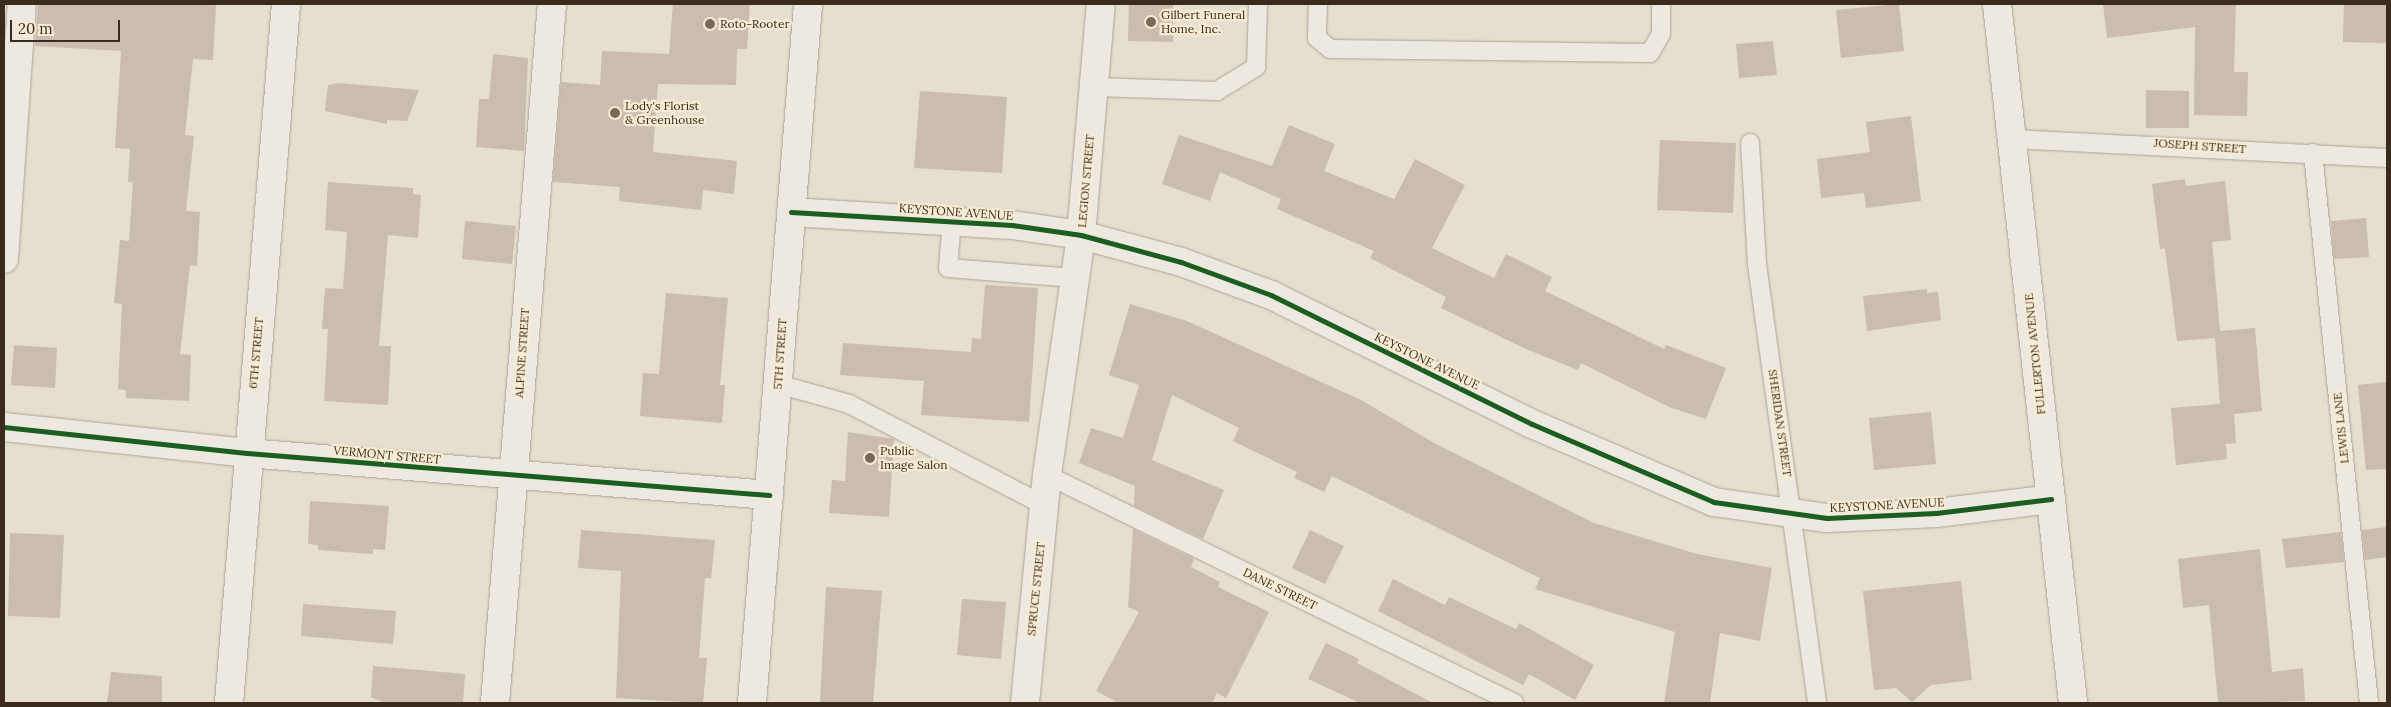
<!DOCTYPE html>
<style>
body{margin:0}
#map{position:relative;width:2391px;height:707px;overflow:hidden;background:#e6dece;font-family:Lora,serif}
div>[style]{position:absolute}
.building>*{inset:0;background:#cabcae}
.roads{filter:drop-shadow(0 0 1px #aba396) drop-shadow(0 0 1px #aba396)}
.lane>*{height:18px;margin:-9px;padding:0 9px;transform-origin:9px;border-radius:9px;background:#eee9e0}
.street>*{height:28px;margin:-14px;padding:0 14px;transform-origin:14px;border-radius:14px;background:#eee9e0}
.secondary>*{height:28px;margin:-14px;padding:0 14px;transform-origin:14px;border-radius:14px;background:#eee9e0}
.cycleway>*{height:5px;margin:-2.5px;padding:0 2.5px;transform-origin:2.5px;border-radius:2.5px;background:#1b5e20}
.dots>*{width:14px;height:14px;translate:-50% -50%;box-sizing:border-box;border:2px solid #f7ecd3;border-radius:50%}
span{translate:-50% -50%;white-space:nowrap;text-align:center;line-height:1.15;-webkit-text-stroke:4.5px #f7ecd3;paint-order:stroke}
.poi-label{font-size:12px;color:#3b2b1d}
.left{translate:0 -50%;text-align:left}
.street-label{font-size:12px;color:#3b2b1d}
.frame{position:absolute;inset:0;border:5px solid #3b2b1d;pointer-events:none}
.scale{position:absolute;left:10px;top:20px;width:110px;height:22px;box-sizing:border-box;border:2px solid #3b2b1d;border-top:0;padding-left:6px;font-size:15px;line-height:18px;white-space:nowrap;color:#3b2b1d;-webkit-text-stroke:4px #f7ecd3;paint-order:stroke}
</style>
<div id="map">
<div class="building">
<div style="clip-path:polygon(38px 4px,216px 5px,213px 60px,193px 59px,185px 135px,194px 136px,186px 211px,200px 212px,197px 266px,190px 265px,180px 354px,191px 355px,189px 401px,126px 398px,126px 390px,118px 389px,122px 304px,114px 303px,120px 240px,129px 241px,133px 182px,128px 182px,130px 149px,115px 148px,121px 51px,35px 46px)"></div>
<div style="clip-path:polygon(673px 4px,750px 4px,747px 49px,737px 49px,736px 85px,658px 84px,653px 152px,737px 161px,734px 194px,703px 190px,701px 210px,619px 201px,620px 187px,553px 182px,561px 82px,600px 85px,602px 51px,669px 54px)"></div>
<div style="clip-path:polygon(1129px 4px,1173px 4px,1173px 42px,1128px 41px)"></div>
<div style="clip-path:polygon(1899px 4px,1904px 51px,1841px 58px,1836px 10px)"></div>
<div style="clip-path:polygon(2103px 4px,2236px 4px,2234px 72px,2248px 72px,2247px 116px,2194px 115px,2195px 27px,2107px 38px)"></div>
<div style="clip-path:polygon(2344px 4px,2387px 4px,2386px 43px,2343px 42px)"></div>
<div style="clip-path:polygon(1773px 41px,1777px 75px,1739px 78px,1736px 44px)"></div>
<div style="clip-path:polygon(493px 54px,528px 58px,524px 151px,476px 147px,479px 99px,489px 99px)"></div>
<div style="clip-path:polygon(339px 83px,419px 90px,407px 121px,387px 120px,387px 124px,325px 111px,328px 85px)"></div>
<div style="clip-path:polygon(2146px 90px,2189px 91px,2189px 128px,2146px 128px)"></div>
<div style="clip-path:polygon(920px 91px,1007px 97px,1002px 173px,914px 168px)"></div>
<div style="clip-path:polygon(1911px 116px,1921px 201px,1866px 208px,1864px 193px,1821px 198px,1817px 159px,1870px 152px,1866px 122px)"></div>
<div style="clip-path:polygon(1289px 125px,1335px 144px,1324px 171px,1394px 199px,1415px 159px,1465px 185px,1432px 248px,1494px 278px,1506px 254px,1552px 277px,1545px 291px,1664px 349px,1666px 345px,1726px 368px,1706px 419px,1669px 407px,1581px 363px,1578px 370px,1526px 349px,1441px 308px,1446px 297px,1370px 258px,1374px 251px,1277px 209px,1281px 199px,1220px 172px,1210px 201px,1162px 184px,1179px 135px,1272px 166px)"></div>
<div style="clip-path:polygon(1660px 140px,1736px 143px,1733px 213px,1657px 210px)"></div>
<div style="clip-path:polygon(2185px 179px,2186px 186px,2225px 181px,2231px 240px,2212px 242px,2220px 331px,2255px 328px,2262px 411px,2234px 414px,2236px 443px,2226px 444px,2227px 459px,2176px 465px,2171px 408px,2220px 404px,2215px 338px,2177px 341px,2165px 248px,2160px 249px,2152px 184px)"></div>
<div style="clip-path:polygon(328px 182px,413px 188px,413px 194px,421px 195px,418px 238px,388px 235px,379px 346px,391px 346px,388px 405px,324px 401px,328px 329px,322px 329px,325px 288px,343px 289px,347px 232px,325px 230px)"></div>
<div style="clip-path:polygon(2366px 218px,2369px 257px,2334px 259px,2331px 221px)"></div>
<div style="clip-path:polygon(465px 221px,516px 226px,512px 264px,462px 259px)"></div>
<div style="clip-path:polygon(985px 285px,1038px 288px,1029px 422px,921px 415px,924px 381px,840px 375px,843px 343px,971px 352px,972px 338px,981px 339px)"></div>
<div style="clip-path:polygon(1927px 289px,1927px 293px,1938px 292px,1941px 320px,1867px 331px,1863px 296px)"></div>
<div style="clip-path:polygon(666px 293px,728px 298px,720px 385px,725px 385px,722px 423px,640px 416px,643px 373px,659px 374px)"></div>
<div style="clip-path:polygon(1130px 304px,1187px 321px,1361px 400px,1436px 444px,1594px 523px,1697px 554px,1772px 568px,1760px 641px,1720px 633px,1710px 703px,1664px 703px,1675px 632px,1535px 589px,1540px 578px,1332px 476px,1324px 492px,1294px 478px,1297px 472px,1233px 441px,1239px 428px,1172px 395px,1152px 460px,1224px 490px,1203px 539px,1134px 506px,1135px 486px,1079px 463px,1091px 428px,1123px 438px,1139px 385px,1109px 375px)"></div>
<div style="clip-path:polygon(14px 345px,57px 348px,55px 388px,11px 385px)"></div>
<div style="clip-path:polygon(2387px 382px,2387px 469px,2366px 470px,2358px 385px)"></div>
<div style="clip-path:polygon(1931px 412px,1936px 464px,1874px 470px,1869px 418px)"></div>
<div style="clip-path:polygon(848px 432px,894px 439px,889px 517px,829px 513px,832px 480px,845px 481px)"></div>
<div style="clip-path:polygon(310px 501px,389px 506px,385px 550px,373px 549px,373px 554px,318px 550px,318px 545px,308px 544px)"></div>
<div style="clip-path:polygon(2387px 527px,2387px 557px,2365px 560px,2362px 530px)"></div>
<div style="clip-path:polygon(1133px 529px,1194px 559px,1191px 567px,1220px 582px,1218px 587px,1269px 612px,1226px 698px,1217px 693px,1212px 703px,1119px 703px,1096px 691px,1139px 612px,1128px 607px)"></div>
<div style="clip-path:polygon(581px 530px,715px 540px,711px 578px,705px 578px,699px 658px,707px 658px,703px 703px,616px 698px,621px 571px,578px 568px)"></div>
<div style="clip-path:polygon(1310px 530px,1344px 546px,1325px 584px,1292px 568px)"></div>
<div style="clip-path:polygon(2341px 532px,2344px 562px,2286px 568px,2282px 539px)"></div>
<div style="clip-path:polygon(10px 533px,64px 535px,60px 618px,8px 616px)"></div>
<div style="clip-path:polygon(2260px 549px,2272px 672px,2303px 668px,2305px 701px,2218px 703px,2209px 605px,2183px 608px,2178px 559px)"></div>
<div style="clip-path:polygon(1393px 579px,1445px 605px,1449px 597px,1516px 629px,1519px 623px,1594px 665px,1575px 700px,1529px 674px,1523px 685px,1378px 611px)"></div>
<div style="clip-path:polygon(1961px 581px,1972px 680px,1931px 685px,1912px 702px,1896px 688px,1874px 690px,1863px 591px)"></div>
<div style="clip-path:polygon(826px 587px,882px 591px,873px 703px,820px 703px)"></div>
<div style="clip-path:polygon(962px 599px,1006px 602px,1001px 659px,957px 655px)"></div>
<div style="clip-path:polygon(303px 604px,396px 611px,393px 644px,301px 636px)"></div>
<div style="clip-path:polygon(1326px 643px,1359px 659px,1357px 663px,1433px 703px,1360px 703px,1308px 679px)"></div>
<div style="clip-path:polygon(373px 666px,465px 674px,463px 703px,382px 702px,371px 697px)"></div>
<div style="clip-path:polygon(111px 672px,162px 676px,162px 703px,107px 703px)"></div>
</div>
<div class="roads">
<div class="lane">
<div style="left:1318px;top:4px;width:34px;rotate:92deg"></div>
<div style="left:1317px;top:38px;width:17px;rotate:40deg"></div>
<div style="left:1330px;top:49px;width:320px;rotate:0.7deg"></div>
<div style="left:1650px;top:53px;width:22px;rotate:-60deg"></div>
<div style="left:1661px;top:34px;width:30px;rotate:-90deg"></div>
<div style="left:1094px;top:87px;width:123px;rotate:1.9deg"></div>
<div style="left:1217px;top:91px;width:46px;rotate:-31.6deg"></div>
<div style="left:1256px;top:67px;width:63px;rotate:-88.2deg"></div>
<div style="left:2012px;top:139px;width:375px;rotate:2.9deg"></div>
<div style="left:1750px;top:143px;width:121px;rotate:86.7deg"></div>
<div style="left:1757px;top:264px;width:443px;rotate:82.2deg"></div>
<div style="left:2313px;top:153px;width:553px;rotate:84.19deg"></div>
<div style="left:952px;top:221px;width:47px;rotate:94.9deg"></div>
<div style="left:948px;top:268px;width:127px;rotate:4.5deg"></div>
<div style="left:778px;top:384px;width:74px;rotate:15.7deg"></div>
<div style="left:849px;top:404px;width:220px;rotate:27.4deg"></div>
<div style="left:1047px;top:475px;width:520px;rotate:26.02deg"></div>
</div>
<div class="street">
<div style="left:791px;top:212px;width:221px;rotate:3.4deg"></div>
<div style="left:1012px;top:225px;width:70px;rotate:8.2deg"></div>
<div style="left:1081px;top:235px;width:104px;rotate:15.1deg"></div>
<div style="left:1181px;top:262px;width:96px;rotate:20.1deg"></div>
<div style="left:1271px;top:295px;width:291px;rotate:26.3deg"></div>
<div style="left:1532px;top:424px;width:198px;rotate:23.2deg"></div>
<div style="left:1714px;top:502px;width:114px;rotate:8.1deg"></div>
<div style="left:1827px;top:518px;width:109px;rotate:-2.6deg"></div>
<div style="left:1936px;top:513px;width:116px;rotate:-6.9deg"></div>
<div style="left:4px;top:259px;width:256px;rotate:-86deg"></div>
<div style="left:4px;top:427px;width:244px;rotate:6.1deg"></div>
<div style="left:247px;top:453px;width:524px;rotate:4.6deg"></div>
<div style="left:229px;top:703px;width:701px;rotate:-85.34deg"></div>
<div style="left:495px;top:703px;width:701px;rotate:-85.34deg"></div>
<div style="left:1025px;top:703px;width:229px;rotate:-84.5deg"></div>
<div style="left:1047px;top:475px;width:242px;rotate:-81.9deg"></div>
<div style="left:1081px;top:235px;width:232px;rotate:-85.1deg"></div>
</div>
<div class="secondary">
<div style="left:1997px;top:4px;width:703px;rotate:83.79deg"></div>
<div style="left:752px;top:703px;width:701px;rotate:-85.42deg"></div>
</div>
</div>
<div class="cycleway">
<div style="left:791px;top:212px;width:221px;rotate:3.4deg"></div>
<div style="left:1012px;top:225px;width:70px;rotate:8.2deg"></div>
<div style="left:1081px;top:235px;width:104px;rotate:15.1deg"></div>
<div style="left:1181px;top:262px;width:96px;rotate:20.1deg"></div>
<div style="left:1271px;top:295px;width:291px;rotate:26.3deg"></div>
<div style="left:1532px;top:424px;width:198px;rotate:23.2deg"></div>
<div style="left:1714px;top:502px;width:114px;rotate:8.1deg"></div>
<div style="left:1827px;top:518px;width:109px;rotate:-2.6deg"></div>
<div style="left:1936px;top:513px;width:116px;rotate:-6.9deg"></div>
<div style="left:4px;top:427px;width:244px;rotate:6.1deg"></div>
<div style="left:247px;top:453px;width:524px;rotate:4.6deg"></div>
</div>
<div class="dots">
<div style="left:1151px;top:22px;background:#776a5b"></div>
<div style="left:710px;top:24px;background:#776a5b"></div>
<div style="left:615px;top:113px;background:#776a5b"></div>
<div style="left:870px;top:458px;background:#776a5b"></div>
</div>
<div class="poi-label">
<span class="left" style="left:1161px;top:22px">Gilbert Funeral<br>Home, Inc.</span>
<span class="left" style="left:720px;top:24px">Roto-Rooter</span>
<span class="left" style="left:625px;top:113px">Lody's Florist<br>&amp; Greenhouse</span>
<span class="left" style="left:880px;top:458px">Public<br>Image Salon</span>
</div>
<div class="street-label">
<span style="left:2200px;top:146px;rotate:4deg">JOSEPH STREET</span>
<span style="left:1086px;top:181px;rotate:-85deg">LEGION STREET</span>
<span style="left:956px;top:212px;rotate:4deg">KEYSTONE AVENUE</span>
<span style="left:256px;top:353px;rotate:-85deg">6TH STREET</span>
<span style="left:522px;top:353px;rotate:-86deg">ALPINE STREET</span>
<span style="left:780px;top:354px;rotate:-86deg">5TH STREET</span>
<span style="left:2035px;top:354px;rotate:-96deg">FULLERTON AVENUE</span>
<span style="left:1427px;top:361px;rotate:26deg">KEYSTONE AVENUE</span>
<span style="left:1780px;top:423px;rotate:82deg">SHERIDAN STREET</span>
<span style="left:2341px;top:428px;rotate:-96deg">LEWIS LANE</span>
<span style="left:387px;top:455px;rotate:5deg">VERMONT STREET</span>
<span style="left:1887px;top:505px;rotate:-3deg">KEYSTONE AVENUE</span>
<span style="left:1036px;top:589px;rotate:-84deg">SPRUCE STREET</span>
<span style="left:1280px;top:589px;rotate:26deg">DANE STREET</span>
</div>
<div class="frame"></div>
<div class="scale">20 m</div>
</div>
